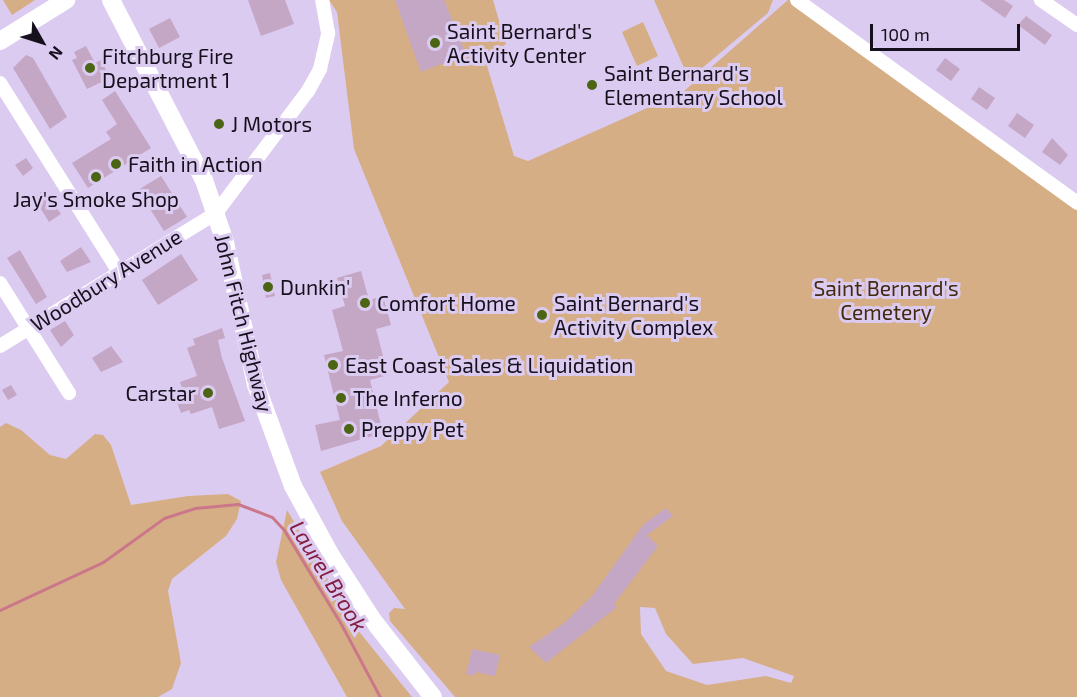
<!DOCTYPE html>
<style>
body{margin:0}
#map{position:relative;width:1077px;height:697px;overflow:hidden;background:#dccbf1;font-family:"Exo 2",sans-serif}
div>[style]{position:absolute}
.green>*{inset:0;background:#d6ae86}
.stream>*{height:3px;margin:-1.5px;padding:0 1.5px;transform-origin:1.5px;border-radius:1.5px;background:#cb778a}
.building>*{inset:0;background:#c4a6c5}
.minor>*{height:14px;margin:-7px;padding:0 7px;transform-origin:7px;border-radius:7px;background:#fff}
.major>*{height:18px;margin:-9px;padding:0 9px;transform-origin:9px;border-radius:9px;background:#fff}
.dots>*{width:16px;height:16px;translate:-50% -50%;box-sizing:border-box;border:3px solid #dccbf1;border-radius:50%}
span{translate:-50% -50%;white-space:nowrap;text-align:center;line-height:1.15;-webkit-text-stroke:6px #dccbf1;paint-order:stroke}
.poi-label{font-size:21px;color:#16101d}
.left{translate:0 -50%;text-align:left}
.right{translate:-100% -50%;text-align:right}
.street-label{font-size:21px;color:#16101d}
.park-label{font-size:21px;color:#422a0e}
.water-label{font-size:22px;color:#831e3f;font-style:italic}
.north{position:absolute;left:12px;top:12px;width:60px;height:60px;-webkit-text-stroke:4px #dccbf1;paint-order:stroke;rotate:129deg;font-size:16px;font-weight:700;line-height:24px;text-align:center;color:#16101d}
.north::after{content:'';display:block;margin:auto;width:21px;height:27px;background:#16101d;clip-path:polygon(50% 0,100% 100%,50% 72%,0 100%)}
.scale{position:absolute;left:870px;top:24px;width:150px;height:27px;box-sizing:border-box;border:3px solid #16101d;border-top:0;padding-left:8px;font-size:18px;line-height:21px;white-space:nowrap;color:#16101d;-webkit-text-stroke:4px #dccbf1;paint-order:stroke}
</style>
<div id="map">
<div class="green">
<div style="clip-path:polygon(3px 0,35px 0,12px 15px)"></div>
<div style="clip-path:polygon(evenodd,329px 0,493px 0,506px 44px,485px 59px,514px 156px,528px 161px,683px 92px,788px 0,797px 0,1077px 203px,1077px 697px,455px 697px,390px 621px,389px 613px,394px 608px,405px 609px,342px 521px,320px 472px,381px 446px,449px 382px,354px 149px,337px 12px,329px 0,640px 607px,655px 608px,666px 634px,693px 664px,743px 658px,794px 676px,791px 683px,766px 676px,707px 685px,666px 671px,641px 634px,640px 607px)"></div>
<div style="clip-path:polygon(654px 0,773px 0,768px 13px,689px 79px)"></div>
<div style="clip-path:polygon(643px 22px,658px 56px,637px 66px,622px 32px)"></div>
<div style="clip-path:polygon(6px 423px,21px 430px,50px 455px,66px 459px,95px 434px,103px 435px,111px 445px,131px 505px,188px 496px,228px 494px,241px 501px,237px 519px,226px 536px,172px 579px,168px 591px,181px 663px,172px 689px,158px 697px,0 697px,0 427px)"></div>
<div style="clip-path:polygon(287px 510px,357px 629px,412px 697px,347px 697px,281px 580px,276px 562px)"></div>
</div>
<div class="stream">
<div style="left:0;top:610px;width:114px;rotate:-25deg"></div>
<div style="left:103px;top:562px;width:75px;rotate:-35.8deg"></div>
<div style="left:164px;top:518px;width:33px;rotate:-18deg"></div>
<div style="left:195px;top:508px;width:43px;rotate:-5.3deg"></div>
<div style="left:238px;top:504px;width:36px;rotate:21deg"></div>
<div style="left:272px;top:517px;width:18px;rotate:47deg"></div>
<div style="left:284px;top:530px;width:110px;rotate:58.8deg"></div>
<div style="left:341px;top:624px;width:83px;rotate:61.9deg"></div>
</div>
<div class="building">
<div style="clip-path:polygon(248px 0,285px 0,294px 24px,261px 36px)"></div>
<div style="clip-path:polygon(395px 0,444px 0,466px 54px,421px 72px)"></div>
<div style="clip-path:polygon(980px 0,1004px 0,1013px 6px,1005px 18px)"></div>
<div style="clip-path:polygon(1026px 16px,1052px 35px,1045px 45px,1018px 25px)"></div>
<div style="clip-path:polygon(170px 18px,180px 37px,159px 48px,149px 29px)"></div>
<div style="clip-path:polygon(86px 46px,95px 63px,101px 60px,110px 78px,87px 89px,72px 60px,77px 58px,74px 52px)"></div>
<div style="clip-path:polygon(26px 55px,33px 58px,67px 117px,50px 129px,13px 68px)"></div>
<div style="clip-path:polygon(945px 58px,960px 69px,951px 81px,936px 70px)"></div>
<div style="clip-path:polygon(979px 87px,995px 98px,987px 110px,971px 99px)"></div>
<div style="clip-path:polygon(115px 91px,151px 148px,88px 188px,72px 163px,111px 139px,106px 132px,117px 124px,102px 100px)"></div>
<div style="clip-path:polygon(1017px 113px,1034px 125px,1025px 138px,1008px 126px)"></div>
<div style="clip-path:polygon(1052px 138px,1068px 155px,1060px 165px,1042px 152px)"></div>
<div style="clip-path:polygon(26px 158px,33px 168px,23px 176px,15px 165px)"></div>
<div style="clip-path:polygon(161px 176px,187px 217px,164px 231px,138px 190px)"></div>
<div style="clip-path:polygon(43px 190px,61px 214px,49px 222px,34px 198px)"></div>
<div style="clip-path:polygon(81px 247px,91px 262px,67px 272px,60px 261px)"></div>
<div style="clip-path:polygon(20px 250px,47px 297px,36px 304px,7px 258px)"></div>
<div style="clip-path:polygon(181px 254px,198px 280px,158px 305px,142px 280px)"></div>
<div style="clip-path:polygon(361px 271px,369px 300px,383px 296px,391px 325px,376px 329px,388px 375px,370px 380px,383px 433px,321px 451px,315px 425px,340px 420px,324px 355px,343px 351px,332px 310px,345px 306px,337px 278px)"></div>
<div style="clip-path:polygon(270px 273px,275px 296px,266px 298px,262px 275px)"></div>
<div style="clip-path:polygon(65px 321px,74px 335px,61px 347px,50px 330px)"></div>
<div style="clip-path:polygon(222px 328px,225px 338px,218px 340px,222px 358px,245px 421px,219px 429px,212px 407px,191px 414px,189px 410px,181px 413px,177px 402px,186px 399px,180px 382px,197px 376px,187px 348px,195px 345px,193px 339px)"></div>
<div style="clip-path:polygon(111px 346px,123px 362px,101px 372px,92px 358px)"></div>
<div style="clip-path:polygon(11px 385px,17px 395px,8px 400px,2px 390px)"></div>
<div style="clip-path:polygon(666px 508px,673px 516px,647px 535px,658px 546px,614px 604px,617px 607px,546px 663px,529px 647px,563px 624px,592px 596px,643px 525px)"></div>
<div style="clip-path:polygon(472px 649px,500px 655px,495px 676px,475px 672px,474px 676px,466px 674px)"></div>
</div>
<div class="minor">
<div style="left:797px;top:0;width:346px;rotate:35.9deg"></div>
<div style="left:1041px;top:0;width:44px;rotate:34.8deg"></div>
<div style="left:0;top:83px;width:223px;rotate:57.8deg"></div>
<div style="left:0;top:283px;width:130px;rotate:57.9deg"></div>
<div style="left:0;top:346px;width:254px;rotate:-31.6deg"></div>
<div style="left:216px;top:213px;width:153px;rotate:-53deg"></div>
<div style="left:308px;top:91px;width:25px;rotate:-61deg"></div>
<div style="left:320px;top:69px;width:37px;rotate:-77deg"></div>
<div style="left:328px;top:33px;width:34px;rotate:-100deg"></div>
</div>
<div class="major">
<div style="left:111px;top:0;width:203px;rotate:62.7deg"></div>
<div style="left:204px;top:180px;width:65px;rotate:71.3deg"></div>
<div style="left:225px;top:242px;width:146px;rotate:77.8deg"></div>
<div style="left:256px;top:385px;width:108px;rotate:69.9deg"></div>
<div style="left:293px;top:486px;width:77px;rotate:61.4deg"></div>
<div style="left:330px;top:554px;width:77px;rotate:57.1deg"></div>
<div style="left:372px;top:619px;width:99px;rotate:52deg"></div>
<div style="left:0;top:41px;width:78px;rotate:-31.8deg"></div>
</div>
<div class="dots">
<div style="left:435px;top:43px;background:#4c6514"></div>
<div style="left:90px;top:68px;background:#4c6514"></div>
<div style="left:592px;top:85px;background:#4c6514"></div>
<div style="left:219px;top:124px;background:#4c6514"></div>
<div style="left:116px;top:164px;background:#4c6514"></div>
<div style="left:96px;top:177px;background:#4c6514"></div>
<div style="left:268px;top:287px;background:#4c6514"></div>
<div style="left:365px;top:303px;background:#4c6514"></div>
<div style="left:542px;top:315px;background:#4c6514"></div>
<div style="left:333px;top:365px;background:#4c6514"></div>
<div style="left:208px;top:393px;background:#4c6514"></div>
<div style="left:341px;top:398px;background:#4c6514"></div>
<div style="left:349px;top:429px;background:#4c6514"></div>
</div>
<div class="poi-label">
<span class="left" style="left:447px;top:43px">Saint Bernard's<br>Activity Center</span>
<span class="left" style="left:102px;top:68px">Fitchburg Fire<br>Department 1</span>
<span class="left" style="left:604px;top:85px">Saint Bernard's<br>Elementary School</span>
<span class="left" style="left:231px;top:124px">J Motors</span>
<span class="left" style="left:128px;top:164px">Faith in Action</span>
<span style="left:96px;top:199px">Jay's Smoke Shop</span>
<span class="left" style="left:280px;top:287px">Dunkin'</span>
<span class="left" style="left:377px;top:303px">Comfort Home</span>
<span class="left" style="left:554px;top:315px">Saint Bernard's<br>Activity Complex</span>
<span class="left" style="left:345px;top:365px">East Coast Sales &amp; Liquidation</span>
<span class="right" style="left:196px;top:393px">Carstar</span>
<span class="left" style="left:353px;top:398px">The Inferno</span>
<span class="left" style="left:361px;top:429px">Preppy Pet</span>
</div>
<div class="street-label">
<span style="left:106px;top:280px;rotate:-32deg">Woodbury Avenue</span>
<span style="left:244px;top:323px;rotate:76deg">John Fitch Highway</span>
</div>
<div class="park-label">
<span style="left:886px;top:300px">Saint Bernard's<br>Cemetery</span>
</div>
<div class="water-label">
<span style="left:329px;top:576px;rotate:58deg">Laurel Brook</span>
</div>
<div class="north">N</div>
<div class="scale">100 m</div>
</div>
